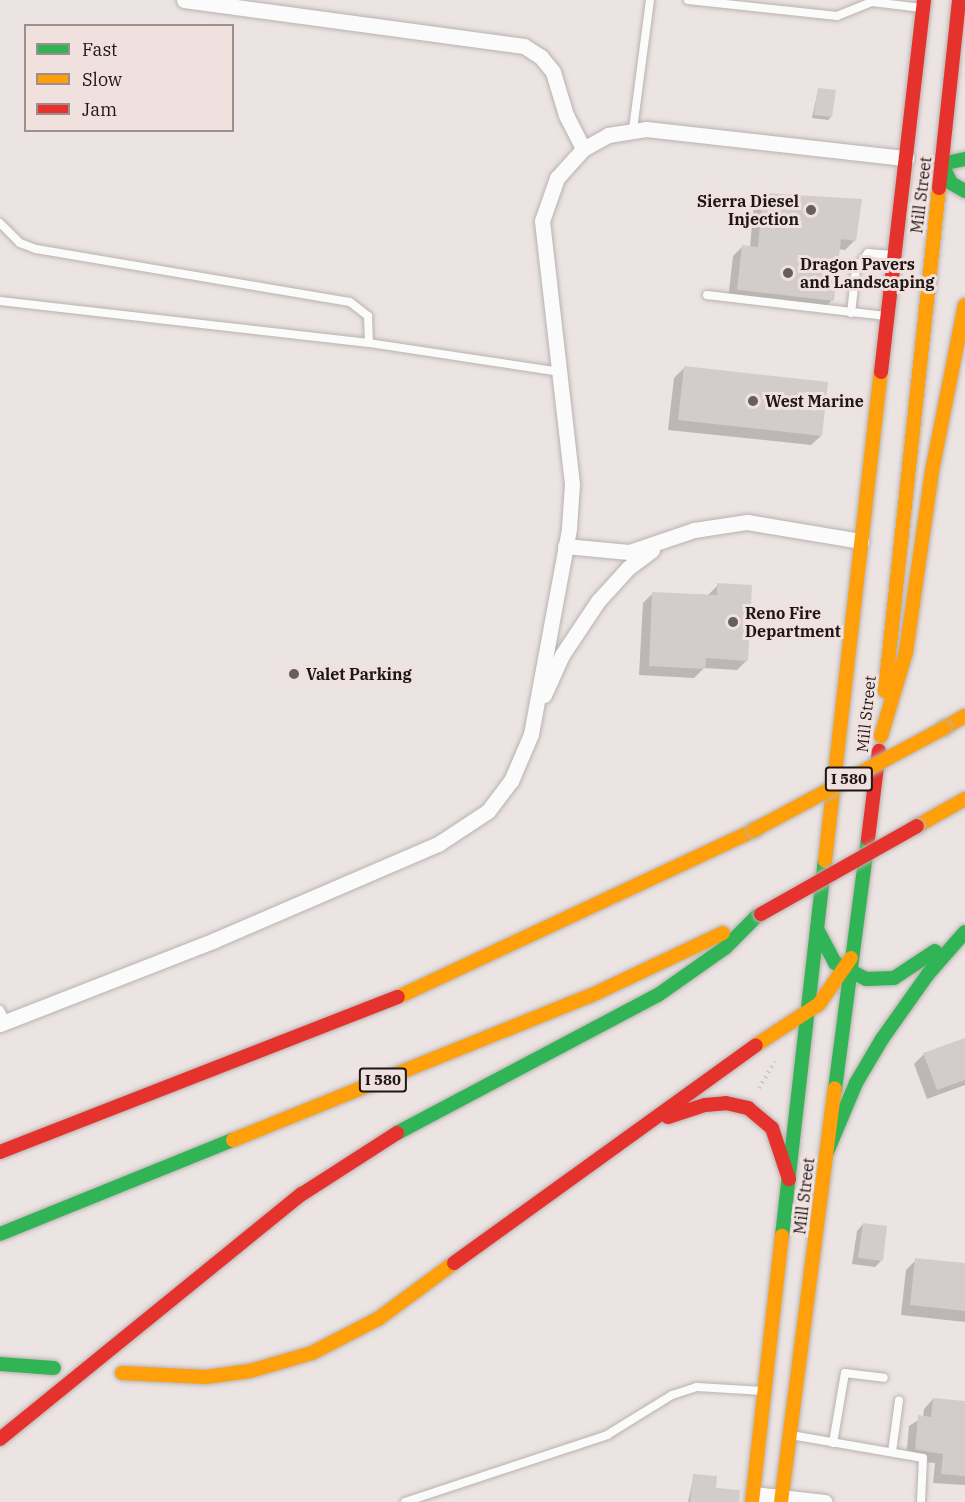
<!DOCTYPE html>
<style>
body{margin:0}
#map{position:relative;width:965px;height:1502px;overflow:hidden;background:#ece4e2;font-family:"IBM Plex Serif",serif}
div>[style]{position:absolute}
.shadow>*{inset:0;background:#0003}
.building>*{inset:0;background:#d2cccb}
.path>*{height:4px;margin-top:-2px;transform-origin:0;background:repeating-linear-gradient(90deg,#c8c6c5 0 1.5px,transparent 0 6px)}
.roads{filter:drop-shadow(0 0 2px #b8b2b0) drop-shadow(0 0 2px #b8b2b0)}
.lane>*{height:8px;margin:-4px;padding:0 4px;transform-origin:4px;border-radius:4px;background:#fcfbfb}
.street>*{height:15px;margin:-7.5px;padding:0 7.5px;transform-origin:7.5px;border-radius:7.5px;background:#fcfbfb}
.fast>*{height:14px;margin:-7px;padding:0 7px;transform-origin:7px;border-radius:7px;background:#30b455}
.slow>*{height:14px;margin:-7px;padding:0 7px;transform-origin:7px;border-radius:7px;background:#ff9f0a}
.jam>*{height:14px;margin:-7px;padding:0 7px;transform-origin:7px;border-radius:7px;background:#e5322d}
.bridges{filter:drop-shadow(0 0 2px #b8b2b0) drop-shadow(0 0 2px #b8b2b0)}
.slow-bridge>*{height:14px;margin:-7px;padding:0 7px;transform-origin:7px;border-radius:7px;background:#ff9f0a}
.jam-bridge>*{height:14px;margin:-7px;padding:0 7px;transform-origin:7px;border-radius:7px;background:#e5322d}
.dots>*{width:16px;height:16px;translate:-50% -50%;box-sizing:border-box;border:3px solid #f0e0de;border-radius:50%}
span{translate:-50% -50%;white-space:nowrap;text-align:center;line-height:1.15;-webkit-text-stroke:6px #f0e0de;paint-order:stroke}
.shield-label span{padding:2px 4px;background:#f0e0de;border:2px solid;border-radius:4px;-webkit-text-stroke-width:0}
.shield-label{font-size:15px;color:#1d1817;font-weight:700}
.street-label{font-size:16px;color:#1d1817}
.poi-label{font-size:16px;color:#1d1817;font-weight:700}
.right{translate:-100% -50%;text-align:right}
.left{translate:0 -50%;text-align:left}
.legend{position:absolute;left:24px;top:24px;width:210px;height:108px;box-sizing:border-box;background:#f0e0de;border:2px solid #9c908e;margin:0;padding:8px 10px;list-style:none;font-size:18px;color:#1d1817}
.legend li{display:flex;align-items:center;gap:12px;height:30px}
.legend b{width:30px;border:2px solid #9c908e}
</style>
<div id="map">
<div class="shadow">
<div style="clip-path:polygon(818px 90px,831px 117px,828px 120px,812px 118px)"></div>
<div style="clip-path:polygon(764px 194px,855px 240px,845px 250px,838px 249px,832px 300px,823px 310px,728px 300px,733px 256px,743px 246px,750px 247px,754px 204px)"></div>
<div style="clip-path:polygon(684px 368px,821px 436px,811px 445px,668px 430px,674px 378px)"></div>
<div style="clip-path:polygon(718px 585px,747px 660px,737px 670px,704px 668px,694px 678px,639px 675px,643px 603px,653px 593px,708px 595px)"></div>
<div style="clip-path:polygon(965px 1039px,965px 1085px,927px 1099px,914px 1064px,924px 1054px)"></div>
<div style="clip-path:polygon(863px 1224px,881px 1261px,875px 1267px,852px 1264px,857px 1231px)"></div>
<div style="clip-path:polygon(916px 1260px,965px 1265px,965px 1322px,901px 1315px,906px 1270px)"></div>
<div style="clip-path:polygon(933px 1399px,965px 1403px,965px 1485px,933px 1483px,935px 1463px,906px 1460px,909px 1426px,923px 1417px,924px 1409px)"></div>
<div style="clip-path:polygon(694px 1475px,723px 1502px,688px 1502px)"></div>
</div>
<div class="building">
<div style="clip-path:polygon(818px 88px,836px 90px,832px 117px,814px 115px)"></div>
<div style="clip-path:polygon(763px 193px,862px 199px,856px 241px,841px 239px,834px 301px,737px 290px,742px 245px,758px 247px)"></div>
<div style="clip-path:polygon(684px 366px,828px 382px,822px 436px,678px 420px)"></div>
<div style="clip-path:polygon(717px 583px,752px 585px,748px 661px,706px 658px,705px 669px,649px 666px,652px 592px,717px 595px)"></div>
<div style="clip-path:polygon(965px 1038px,965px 1080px,937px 1090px,923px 1053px)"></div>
<div style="clip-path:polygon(863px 1223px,887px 1226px,883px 1261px,858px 1258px)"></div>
<div style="clip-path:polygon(915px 1258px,965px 1263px,965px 1311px,910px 1305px)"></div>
<div style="clip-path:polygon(933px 1398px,965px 1401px,965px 1476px,941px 1474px,943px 1454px,915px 1450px,918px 1415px,931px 1417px)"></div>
<div style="clip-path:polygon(693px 1474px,717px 1476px,716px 1488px,740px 1490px,739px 1502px,690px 1502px)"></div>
</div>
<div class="path">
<div style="left:759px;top:1088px;width:31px;rotate:-59deg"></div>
</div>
<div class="roads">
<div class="lane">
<div style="left:688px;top:0;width:150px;rotate:6.1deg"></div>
<div style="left:837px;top:16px;width:38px;rotate:-22deg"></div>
<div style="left:872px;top:2px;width:50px;rotate:6.8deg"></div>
<div style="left:633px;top:129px;width:130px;rotate:-82.5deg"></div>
<div style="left:0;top:223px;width:28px;rotate:45deg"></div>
<div style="left:20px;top:243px;width:17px;rotate:21deg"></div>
<div style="left:36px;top:249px;width:318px;rotate:9.6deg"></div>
<div style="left:350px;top:302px;width:23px;rotate:38deg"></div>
<div style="left:368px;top:316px;width:27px;rotate:88deg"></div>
<div style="left:707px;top:295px;width:180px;rotate:6.7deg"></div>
<div style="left:0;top:301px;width:371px;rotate:6.5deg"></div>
<div style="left:369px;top:343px;width:193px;rotate:8.6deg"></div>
<div style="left:851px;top:313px;width:44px;rotate:-83.5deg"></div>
<div style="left:856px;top:269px;width:20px;rotate:-53deg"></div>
<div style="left:868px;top:253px;width:24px;rotate:5deg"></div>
<div style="left:0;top:1010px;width:13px;rotate:63deg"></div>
<div style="left:791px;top:1435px;width:134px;rotate:9.9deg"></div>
<div style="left:923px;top:1458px;width:44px;rotate:92.6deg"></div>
<div style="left:833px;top:1443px;width:71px;rotate:-80.3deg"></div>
<div style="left:845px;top:1373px;width:39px;rotate:7deg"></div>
<div style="left:892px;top:1452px;width:52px;rotate:-82.3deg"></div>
<div style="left:405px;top:1502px;width:213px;rotate:-18.3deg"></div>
<div style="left:607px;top:1435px;width:76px;rotate:-31.6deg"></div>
<div style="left:672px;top:1395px;width:26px;rotate:-18deg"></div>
<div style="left:697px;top:1387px;width:66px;rotate:3.5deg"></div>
</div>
<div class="street">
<div style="left:184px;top:0;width:343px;rotate:7.7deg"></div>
<div style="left:524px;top:46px;width:20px;rotate:33deg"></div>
<div style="left:541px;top:57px;width:19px;rotate:51deg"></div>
<div style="left:553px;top:72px;width:45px;rotate:73.2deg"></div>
<div style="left:566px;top:115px;width:38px;rotate:63deg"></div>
<div style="left:565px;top:546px;width:64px;rotate:5.4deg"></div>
<div style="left:629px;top:552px;width:69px;rotate:-18.7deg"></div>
<div style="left:694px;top:530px;width:54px;rotate:-8.6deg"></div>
<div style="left:747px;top:522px;width:116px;rotate:9.5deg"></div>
<div style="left:544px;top:695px;width:44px;rotate:-65.8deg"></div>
<div style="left:562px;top:655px;width:65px;rotate:-56.3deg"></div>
<div style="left:598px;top:601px;width:45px;rotate:-47.7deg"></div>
<div style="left:628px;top:568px;width:30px;rotate:-37deg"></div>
<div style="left:0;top:1024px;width:231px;rotate:-21.3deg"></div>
<div style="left:215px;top:940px;width:243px;rotate:-23.3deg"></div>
<div style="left:438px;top:844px;width:60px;rotate:-33.4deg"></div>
<div style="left:488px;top:811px;width:38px;rotate:-53deg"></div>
<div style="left:511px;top:781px;width:51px;rotate:-66.9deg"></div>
<div style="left:531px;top:734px;width:209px;rotate:-79.5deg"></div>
<div style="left:569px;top:528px;width:44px;rotate:-86.1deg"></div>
<div style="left:572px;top:484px;width:265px;rotate:-96.5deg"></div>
<div style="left:542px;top:221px;width:46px;rotate:-70.8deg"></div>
<div style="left:557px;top:178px;width:39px;rotate:-48deg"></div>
<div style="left:583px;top:149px;width:29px;rotate:-29deg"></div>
<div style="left:608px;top:135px;width:38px;rotate:-9deg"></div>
<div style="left:646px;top:129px;width:262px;rotate:6.4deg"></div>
<div style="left:753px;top:1494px;width:72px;rotate:6.3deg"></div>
</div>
<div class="fast">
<div style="left:965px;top:159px;width:24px;rotate:168deg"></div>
<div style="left:942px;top:164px;width:21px;rotate:65deg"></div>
<div style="left:951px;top:183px;width:16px;rotate:30deg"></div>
<div style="left:817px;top:929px;width:38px;rotate:62deg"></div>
<div style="left:835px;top:963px;width:35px;rotate:27deg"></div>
<div style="left:866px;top:979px;width:28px;rotate:-2deg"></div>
<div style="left:894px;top:978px;width:49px;rotate:-33.4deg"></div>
<div style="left:835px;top:1089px;width:252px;rotate:-82.5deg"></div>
<div style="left:397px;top:1133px;width:295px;rotate:-27.9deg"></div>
<div style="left:658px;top:995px;width:83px;rotate:-35.2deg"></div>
<div style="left:726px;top:947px;width:44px;rotate:-45deg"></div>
<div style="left:827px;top:1152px;width:75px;rotate:-67.2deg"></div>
<div style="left:856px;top:1083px;width:51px;rotate:-59.4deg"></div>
<div style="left:882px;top:1039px;width:80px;rotate:-54.7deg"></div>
<div style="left:928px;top:974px;width:56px;rotate:-48.6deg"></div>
<div style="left:0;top:1234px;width:251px;rotate:-22deg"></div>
<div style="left:782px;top:1236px;width:377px;rotate:-83.5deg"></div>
<div style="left:0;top:1364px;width:54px;rotate:4.2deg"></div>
</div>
<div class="slow">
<div style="left:885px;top:691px;width:506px;rotate:-83.87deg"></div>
<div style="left:944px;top:728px;width:24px;rotate:-30deg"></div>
<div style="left:881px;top:736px;width:88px;rotate:-73.4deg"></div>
<div style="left:906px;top:652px;width:183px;rotate:-81.8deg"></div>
<div style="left:932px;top:471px;width:169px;rotate:-78.8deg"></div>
<div style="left:917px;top:826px;width:55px;rotate:-29.4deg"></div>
<div style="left:825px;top:861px;width:492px;rotate:-83.5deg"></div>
<div style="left:398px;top:997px;width:393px;rotate:-25.1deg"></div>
<div style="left:756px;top:1045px;width:75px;rotate:-33.1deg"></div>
<div style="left:819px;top:1004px;width:56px;rotate:-55.2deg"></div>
<div style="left:233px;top:1140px;width:385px;rotate:-22deg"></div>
<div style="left:590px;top:996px;width:147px;rotate:-25.3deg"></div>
<div style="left:122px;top:1373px;width:84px;rotate:2.7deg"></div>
<div style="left:206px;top:1377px;width:44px;rotate:-7.8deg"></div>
<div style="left:250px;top:1371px;width:65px;rotate:-16.2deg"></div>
<div style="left:312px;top:1353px;width:74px;rotate:-27.3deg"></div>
<div style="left:378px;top:1319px;width:94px;rotate:-36.4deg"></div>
<div style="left:752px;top:1502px;width:268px;rotate:-83.6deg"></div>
<div style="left:781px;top:1502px;width:417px;rotate:-82.6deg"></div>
</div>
<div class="jam">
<div style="left:939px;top:188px;width:189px;rotate:-83.9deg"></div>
<div style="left:881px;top:372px;width:374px;rotate:-83.4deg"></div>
<div style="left:868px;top:839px;width:89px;rotate:-82.9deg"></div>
<div style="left:668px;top:1117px;width:39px;rotate:-18deg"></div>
<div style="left:705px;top:1105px;width:21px;rotate:-5deg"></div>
<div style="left:726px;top:1103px;width:23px;rotate:13deg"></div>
<div style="left:748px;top:1108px;width:31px;rotate:40deg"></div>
<div style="left:772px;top:1128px;width:54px;rotate:71.6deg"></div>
<div style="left:0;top:1152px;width:427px;rotate:-21.3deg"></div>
<div style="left:454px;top:1263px;width:372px;rotate:-35.8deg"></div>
<div style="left:0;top:1439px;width:389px;rotate:-39.1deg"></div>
<div style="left:302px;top:1194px;width:113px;rotate:-32.7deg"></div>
</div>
</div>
<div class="bridges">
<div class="slow-bridge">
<div style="left:754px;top:830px;width:216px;rotate:-28.2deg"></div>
</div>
<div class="jam-bridge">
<div style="left:761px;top:914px;width:179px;rotate:-29.4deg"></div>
</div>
</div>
<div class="dots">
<div style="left:811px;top:210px;background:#655f5e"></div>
<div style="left:788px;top:273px;background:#655f5e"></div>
<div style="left:753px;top:401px;background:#655f5e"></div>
<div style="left:733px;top:622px;background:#655f5e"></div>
<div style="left:294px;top:674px;background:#655f5e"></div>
</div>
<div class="shield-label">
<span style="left:849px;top:779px">I 580</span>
<span style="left:383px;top:1080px">I 580</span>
</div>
<div class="street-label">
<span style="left:921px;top:195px;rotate:-83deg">Mill Street</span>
<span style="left:866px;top:714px;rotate:-84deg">Mill Street</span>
<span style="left:804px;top:1196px;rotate:-83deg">Mill Street</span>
</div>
<div class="poi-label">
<span class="right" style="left:799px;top:210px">Sierra Diesel<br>Injection</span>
<span class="left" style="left:800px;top:273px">Dragon Pavers<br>and Landscaping</span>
<span class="left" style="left:765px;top:401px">West Marine</span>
<span class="left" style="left:745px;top:622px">Reno Fire<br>Department</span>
<span class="left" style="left:306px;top:674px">Valet Parking</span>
</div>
<ul class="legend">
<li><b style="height:8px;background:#30b455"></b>Fast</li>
<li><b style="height:8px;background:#ff9f0a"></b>Slow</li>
<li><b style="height:8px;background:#e5322d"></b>Jam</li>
</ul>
</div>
